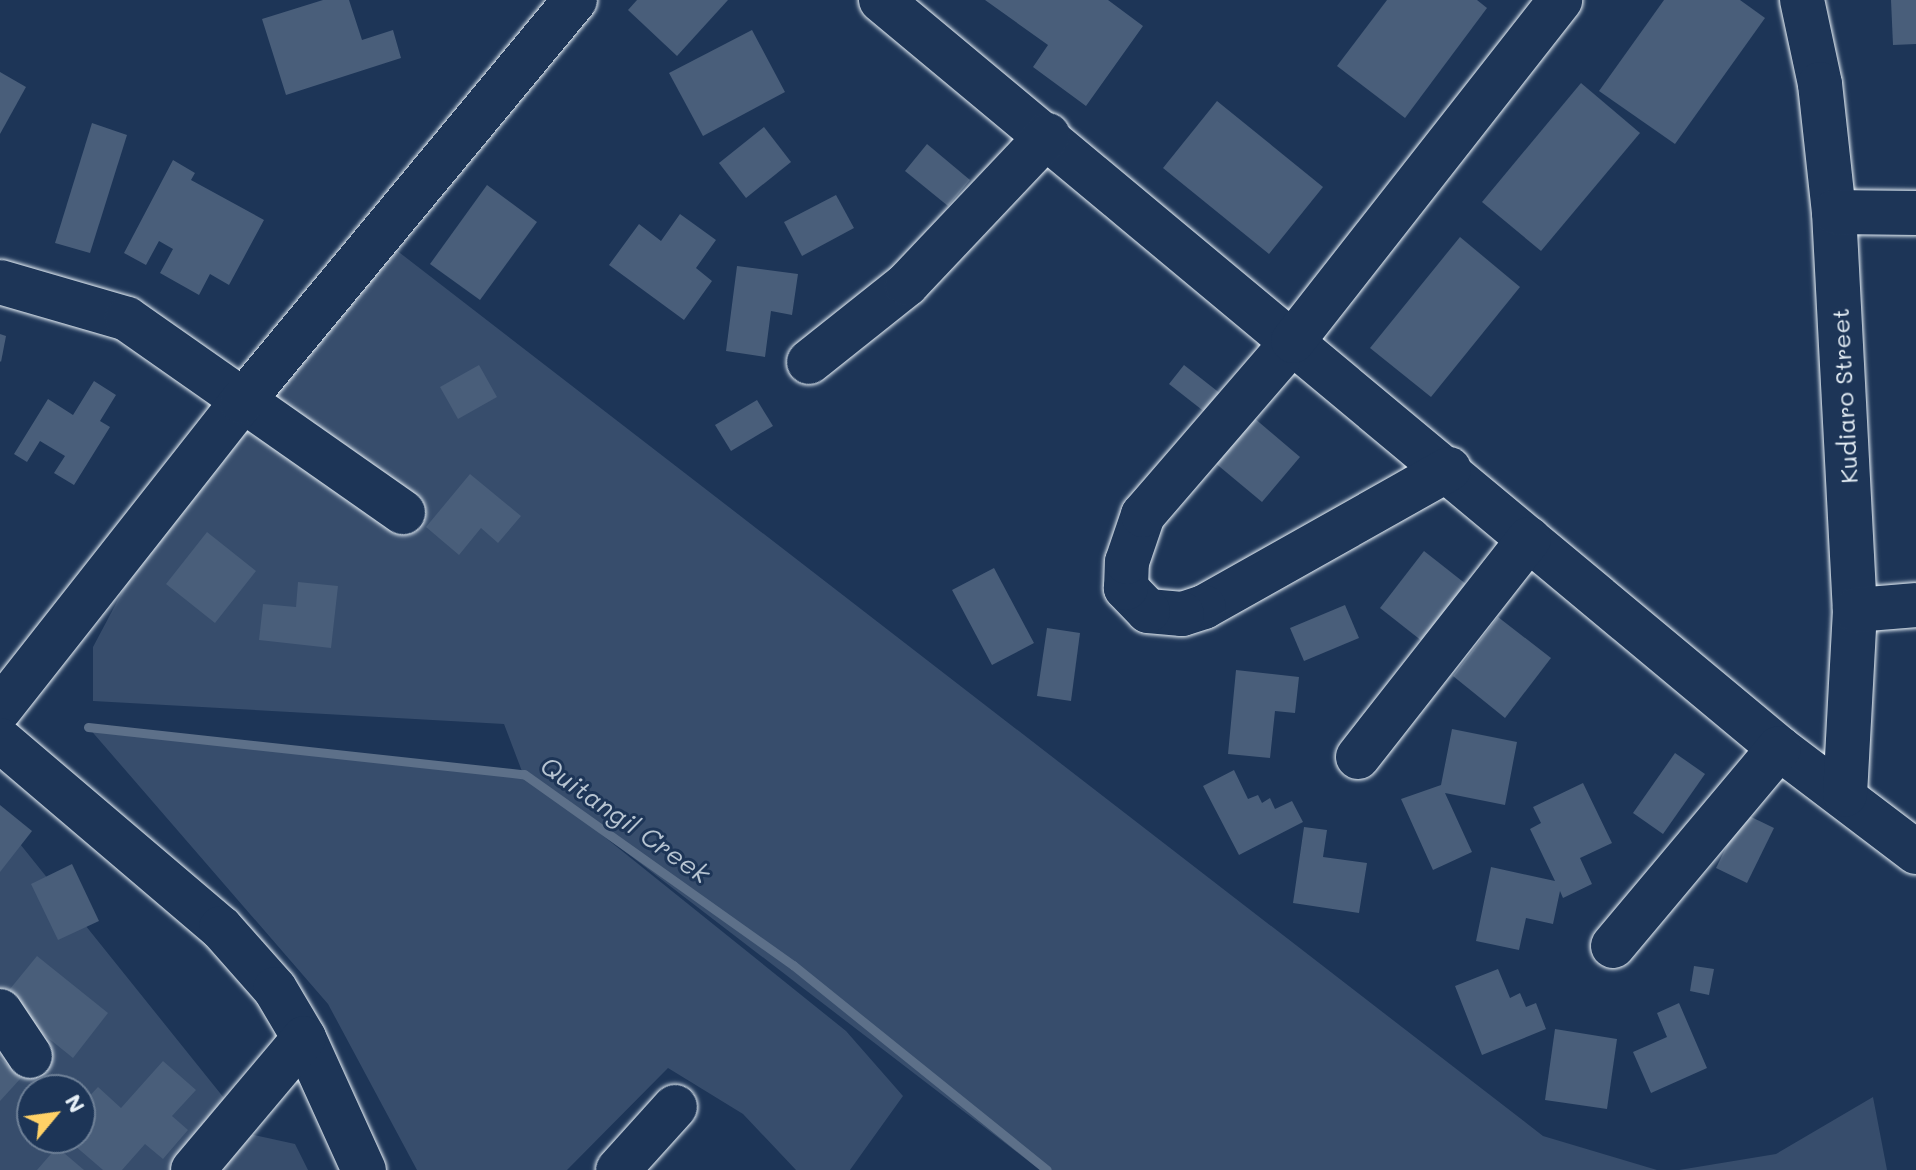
<!DOCTYPE html>
<style>
body{margin:0}
#map{position:relative;width:1916px;height:1170px;overflow:hidden;background:#1d3557;font-family:Mali,sans-serif}
div>[style]{position:absolute}
.green>*{inset:0;background:#374d6c}
.stream>*{height:9px;margin:-4.5px;padding:0 4.5px;transform-origin:4.5px;border-radius:4.5px;background:#5d7089}
.building>*{inset:0;background:#495e7a}
.roads{filter:drop-shadow(0 0 2px #e8f1f8) drop-shadow(0 0 2px #e8f1f8)}
.minor>*{height:44px;margin:-22px;padding:0 22px;transform-origin:22px;border-radius:22px;background:#1d3557}
span{translate:-50% -50%;white-space:nowrap;text-align:center;line-height:1.15;-webkit-text-stroke:6px #1d3557;paint-order:stroke}
.street-label{font-size:24px;color:#e8f1f8}
.water-label{font-size:26px;color:#b7c4d1;font-style:italic}
.north{position:absolute;left:16px;top:1074px;width:80px;height:80px;box-sizing:border-box;background:#1d3557;border:2px solid #6e8097;border-radius:50%;rotate:61deg;font-size:22px;font-weight:700;line-height:32px;text-align:center;color:#e8f1f8}
.north::after{content:'';display:block;margin:auto;width:28px;height:36px;background:#ffd166;clip-path:polygon(50% 0,100% 100%,50% 72%,0 100%)}
</style>
<div id="map">
<div class="green">
<div style="clip-path:polygon(391px 246px,1543px 1136px,1657px 1170px,1040px 1170px,571px 810px,846px 1031px,903px 1096px,850px 1170px,796px 1170px,743px 1114px,668px 1068px,567px 1170px,417px 1170px,328px 1004px,88px 727px,523px 774px,504px 724px,93px 701px,93px 647px,137px 564px)"></div>
<div style="clip-path:polygon(evenodd,0 819px,228px 1103px,173px 1170px,0 1170px,0 819px,32px 1090px,80px 1090px,80px 1138px,32px 1138px,32px 1090px)"></div>
<div style="clip-path:polygon(1873px 1097px,1887px 1170px,1679px 1170px,1776px 1154px)"></div>
<div style="clip-path:polygon(240px 1132px,295px 1144px,308px 1170px,207px 1170px)"></div>
</div>
<div class="stream">
<div style="left:88px;top:727px;width:439px;rotate:6.2deg"></div>
<div style="left:524px;top:774px;width:330px;rotate:35.4deg"></div>
<div style="left:793px;top:965px;width:326px;rotate:38.9deg"></div>
</div>
<div class="building">
<div style="clip-path:polygon(323px 0,349px 0,362px 40px,393px 30px,401px 58px,286px 95px,262px 19px)"></div>
<div style="clip-path:polygon(637px 0,728px 0,677px 56px,628px 10px)"></div>
<div style="clip-path:polygon(985px 0,1108px 0,1143px 26px,1086px 106px,1033px 67px,1048px 45px)"></div>
<div style="clip-path:polygon(1387px 0,1477px 0,1487px 8px,1405px 118px,1337px 66px)"></div>
<div style="clip-path:polygon(1664px 0,1740px 0,1765px 18px,1675px 144px,1599px 91px)"></div>
<div style="clip-path:polygon(1891px 0,1916px 0,1916px 44px,1893px 45px)"></div>
<div style="clip-path:polygon(752px 30px,785px 92px,703px 136px,669px 73px)"></div>
<div style="clip-path:polygon(0 72px,26px 87px,0 134px)"></div>
<div style="clip-path:polygon(1581px 83px,1640px 133px,1541px 251px,1482px 202px)"></div>
<div style="clip-path:polygon(1217px 101px,1323px 187px,1269px 254px,1163px 168px)"></div>
<div style="clip-path:polygon(92px 123px,127px 135px,90px 253px,55px 243px)"></div>
<div style="clip-path:polygon(764px 127px,791px 162px,746px 198px,719px 163px)"></div>
<div style="clip-path:polygon(927px 144px,970px 180px,948px 206px,905px 171px)"></div>
<div style="clip-path:polygon(173px 160px,195px 173px,191px 180px,264px 220px,229px 285px,210px 274px,199px 295px,160px 273px,173px 249px,159px 241px,146px 265px,124px 253px)"></div>
<div style="clip-path:polygon(487px 185px,537px 222px,480px 300px,430px 264px)"></div>
<div style="clip-path:polygon(836px 195px,854px 228px,802px 256px,784px 222px)"></div>
<div style="clip-path:polygon(680px 214px,716px 240px,696px 268px,712px 281px,684px 320px,609px 265px,639px 224px,661px 241px)"></div>
<div style="clip-path:polygon(1460px 237px,1520px 287px,1431px 397px,1370px 348px)"></div>
<div style="clip-path:polygon(737px 266px,798px 274px,792px 315px,771px 311px,765px 357px,726px 351px)"></div>
<div style="clip-path:polygon(0 334px,6px 336px,1px 362px,0 361px)"></div>
<div style="clip-path:polygon(479px 365px,497px 397px,458px 419px,440px 387px)"></div>
<div style="clip-path:polygon(1184px 365px,1221px 394px,1206px 413px,1169px 384px)"></div>
<div style="clip-path:polygon(94px 381px,116px 395px,100px 421px,110px 427px,74px 485px,54px 473px,65px 456px,40px 441px,27px 462px,14px 454px,48px 399px,73px 415px)"></div>
<div style="clip-path:polygon(757px 400px,773px 426px,731px 451px,715px 425px)"></div>
<div style="clip-path:polygon(1253px 417px,1300px 457px,1262px 502px,1214px 462px)"></div>
<div style="clip-path:polygon(470px 474px,521px 516px,498px 543px,481px 528px,459px 555px,426px 527px)"></div>
<div style="clip-path:polygon(207px 532px,256px 571px,215px 623px,166px 584px)"></div>
<div style="clip-path:polygon(1424px 551px,1471px 588px,1427px 645px,1380px 608px)"></div>
<div style="clip-path:polygon(994px 568px,1034px 643px,992px 665px,952px 590px)"></div>
<div style="clip-path:polygon(298px 582px,338px 586px,331px 648px,259px 640px,263px 604px,296px 607px)"></div>
<div style="clip-path:polygon(1345px 605px,1359px 638px,1304px 661px,1290px 628px)"></div>
<div style="clip-path:polygon(1498px 617px,1551px 658px,1505px 718px,1453px 676px)"></div>
<div style="clip-path:polygon(1047px 628px,1080px 633px,1071px 701px,1037px 696px)"></div>
<div style="clip-path:polygon(1236px 670px,1299px 677px,1295px 713px,1275px 711px,1270px 758px,1228px 754px)"></div>
<div style="clip-path:polygon(1452px 729px,1517px 742px,1505px 805px,1445px 793px,1472px 852px,1433px 870px,1401px 799px,1441px 785px)"></div>
<div style="clip-path:polygon(1675px 753px,1705px 774px,1663px 834px,1633px 813px)"></div>
<div style="clip-path:polygon(1234px 770px,1248px 799px,1258px 795px,1262px 803px,1270px 798px,1275px 809px,1292px 801px,1303px 822px,1239px 855px,1203px 786px)"></div>
<div style="clip-path:polygon(1583px 783px,1612px 843px,1580px 858px,1592px 884px,1563px 898px,1560px 891px,1553px 924px,1526px 918px,1519px 950px,1476px 941px,1491px 867px,1555px 881px,1530px 829px,1541px 823px,1533px 807px)"></div>
<div style="clip-path:polygon(0 805px,32px 831px,0 872px)"></div>
<div style="clip-path:polygon(1743px 813px,1774px 828px,1747px 883px,1716px 868px)"></div>
<div style="clip-path:polygon(1304px 827px,1327px 830px,1323px 857px,1367px 863px,1359px 913px,1293px 903px)"></div>
<div style="clip-path:polygon(72px 864px,99px 921px,58px 940px,31px 884px)"></div>
<div style="clip-path:polygon(37px 956px,108px 1013px,73px 1058px,1px 1000px)"></div>
<div style="clip-path:polygon(1694px 966px,1714px 969px,1709px 995px,1690px 991px)"></div>
<div style="clip-path:polygon(1498px 969px,1510px 998px,1520px 993px,1526px 1007px,1536px 1003px,1546px 1029px,1482px 1055px,1455px 986px)"></div>
<div style="clip-path:polygon(1679px 1003px,1707px 1068px,1651px 1093px,1633px 1052px,1667px 1037px,1657px 1013px)"></div>
<div style="clip-path:polygon(1555px 1029px,1617px 1039px,1607px 1109px,1545px 1100px)"></div>
<div style="clip-path:polygon(0 1058px,21px 1078px,0 1101px)"></div>
<div style="clip-path:polygon(163px 1061px,196px 1090px,172px 1116px,188px 1130px,163px 1159px,145px 1144px,122px 1170px,103px 1170px,74px 1145px,87px 1129px,80px 1122px,80px 1106px,98px 1087px,121px 1108px)"></div>
<div style="clip-path:polygon(57px 1147px,84px 1170px,37px 1170px)"></div>
</div>
<div class="roads">
<div class="minor">
<div style="left:881px;top:0;width:1169px;rotate:39.79deg"></div>
<div style="left:1779px;top:748px;width:172px;rotate:37.2deg"></div>
<div style="left:1802px;top:0;width:86px;rotate:77.9deg"></div>
<div style="left:1820px;top:84px;width:129px;rotate:83.8deg"></div>
<div style="left:1834px;top:212px;width:399px;rotate:87deg"></div>
<div style="left:1855px;top:610px;width:185px;rotate:93.1deg"></div>
<div style="left:1834px;top:212px;width:82px;rotate:0.7deg"></div>
<div style="left:0;top:282px;width:132px;rotate:16.2deg"></div>
<div style="left:127px;top:319px;width:337px;rotate:35deg"></div>
<div style="left:809px;top:362px;width:125px;rotate:-38.5deg"></div>
<div style="left:907px;top:284px;width:205px;rotate:-46.6deg"></div>
<div style="left:1449px;top:469px;width:281px;rotate:150.6deg"></div>
<div style="left:1204px;top:607px;width:23px;rotate:162deg"></div>
<div style="left:1182px;top:614px;width:34px;rotate:-175deg"></div>
<div style="left:1148px;top:611px;width:32px;rotate:-134deg"></div>
<div style="left:1126px;top:588px;width:26px;rotate:-88deg"></div>
<div style="left:1127px;top:562px;width:50px;rotate:-71.2deg"></div>
<div style="left:1143px;top:515px;width:230px;rotate:-49.2deg"></div>
<div style="left:1293px;top:341px;width:433px;rotate:-51.9deg"></div>
<div style="left:1855px;top:610px;width:61px;rotate:-4.7deg"></div>
<div style="left:0;top:709px;width:391px;rotate:-51.8deg"></div>
<div style="left:242px;top:402px;width:522px;rotate:-50.36deg"></div>
<div style="left:0;top:740px;width:290px;rotate:40.4deg"></div>
<div style="left:221px;top:928px;width:81px;rotate:48.5deg"></div>
<div style="left:275px;top:989px;width:57px;rotate:59.4deg"></div>
<div style="left:304px;top:1038px;width:145px;rotate:65.6deg"></div>
<div style="left:1358px;top:757px;width:277px;rotate:-51.9deg"></div>
<div style="left:1613px;top:946px;width:258px;rotate:-50deg"></div>
<div style="left:0;top:1011px;width:54px;rotate:56.3deg"></div>
<div style="left:193px;top:1170px;width:172px;rotate:-49.9deg"></div>
<div style="left:618px;top:1170px;width:85px;rotate:-47.9deg"></div>
</div>
</div>
<div class="street-label">
<span style="left:1844px;top:396px;rotate:-93deg">Kudiaro Street</span>
</div>
<div class="water-label">
<span style="left:625px;top:820px;rotate:35deg">Quitangil Creek</span>
</div>
<div class="north">N</div>
</div>
